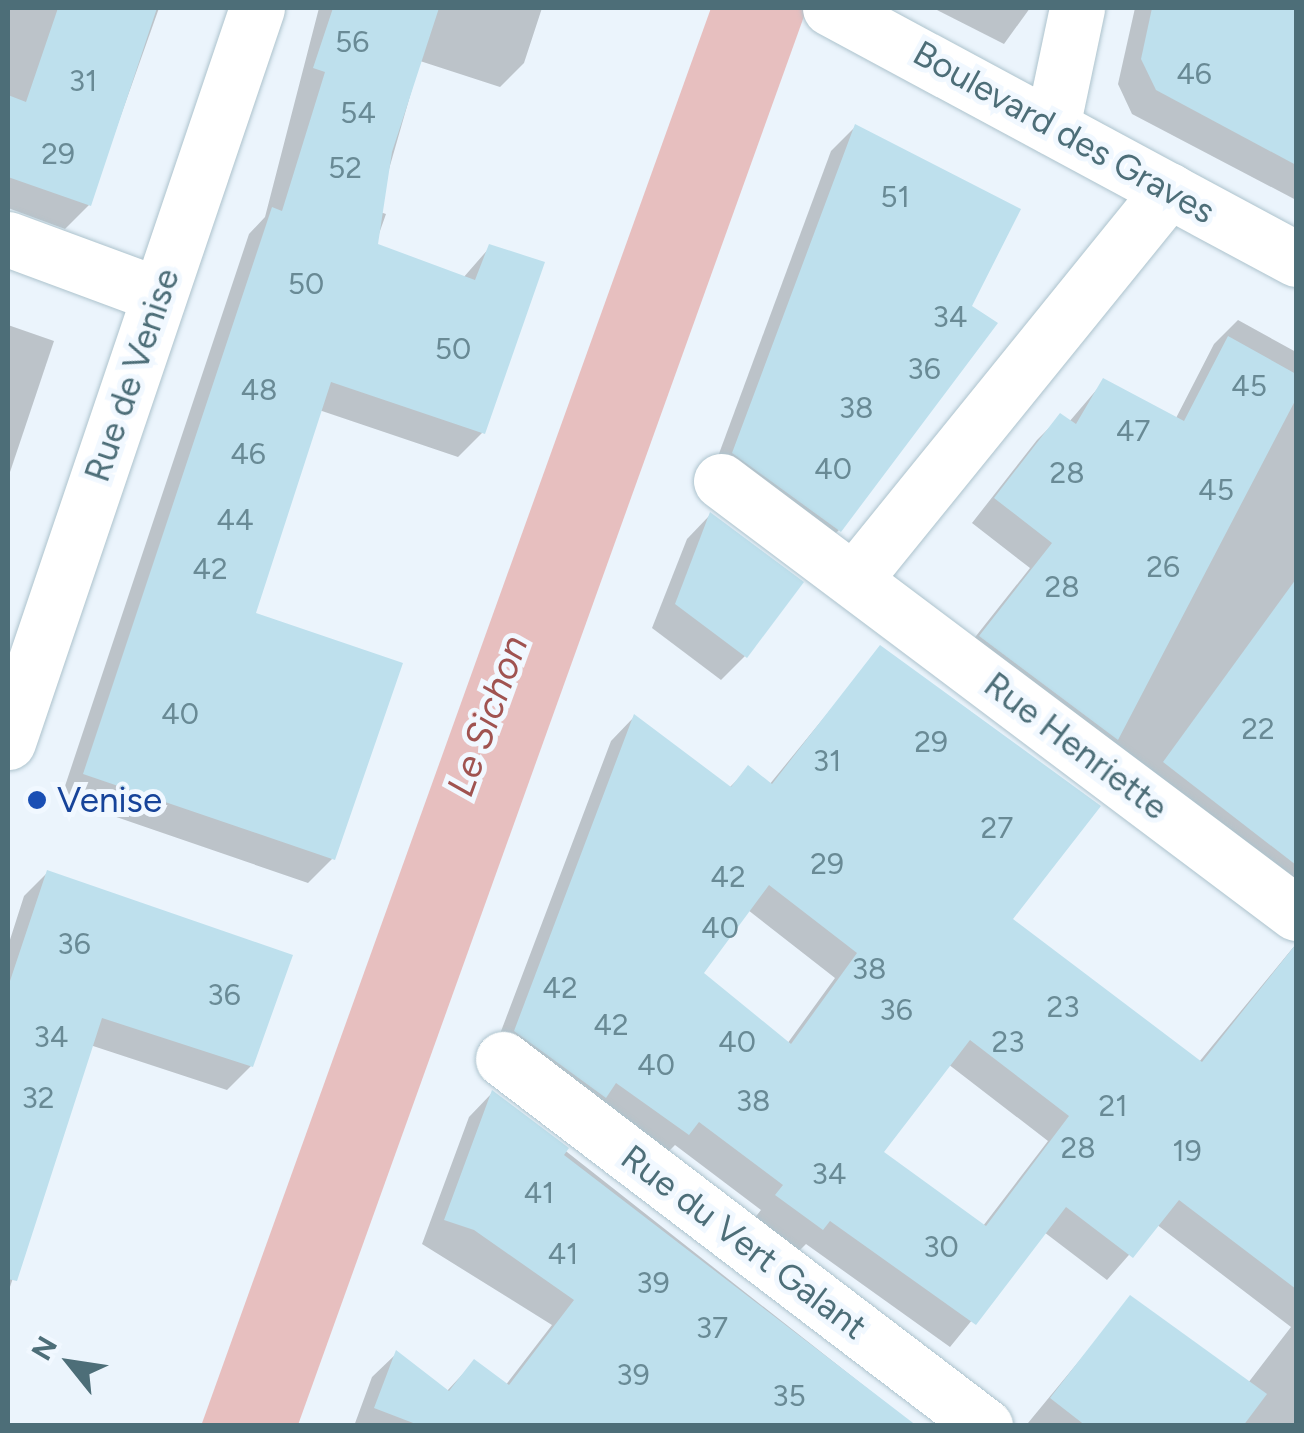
<!DOCTYPE html>
<style>
body{margin:0}
#map{position:relative;width:1304px;height:1433px;overflow:hidden;background:#ebf4fc;font-family:Figtree,sans-serif}
div>[style]{position:absolute}
.water>*{inset:0;background:#e7bfbf}
.shadow>*{inset:0;background:#0003}
.building>*{inset:0;background:#bee0ed}
.roads{filter:drop-shadow(0 0 2px #adc3cd) drop-shadow(0 0 2px #adc3cd)}
.minor>*{height:55px;margin:-27.5px;padding:0 27.5px;transform-origin:27.5px;border-radius:27.5px;background:#fff}
.tertiary>*{height:55px;margin:-27.5px;padding:0 27.5px;transform-origin:27.5px;border-radius:27.5px;background:#fff}
.dots>*{width:28px;height:28px;translate:-50% -50%;box-sizing:border-box;border:5px solid #f1f8ff;border-radius:50%}
span{translate:-50% -50%;white-space:nowrap;text-align:center;line-height:1.15;-webkit-text-stroke:10px #f1f8ff;paint-order:stroke}
.number-label{font-size:30px;color:#698a95}
.number-label span{-webkit-text-stroke-width:0}
.street-label{font-size:35px;color:#4d6e78}
.transit-label{font-size:35px;color:#164399}
.left{translate:0 -50%;text-align:left}
.water-label{font-size:38px;color:#a05350;font-style:italic}
.frame{position:absolute;inset:0;border:10px solid #4d6e78;pointer-events:none}
.north{position:absolute;left:20px;top:1313px;width:100px;height:100px;-webkit-text-stroke:8px #f1f8ff;paint-order:stroke;rotate:300deg;font-size:28px;font-weight:700;line-height:40px;text-align:center;color:#4d6e78}
.north::after{content:'';display:block;margin:auto;width:35px;height:45px;background:#4d6e78;clip-path:polygon(50% 0,100% 100%,50% 72%,0 100%)}
</style>
<div id="map">
<div class="water">
<div style="clip-path:polygon(711px 8px,807px 8px,298px 1425px,201px 1426px)"></div>
</div>
<div class="shadow">
<div style="clip-path:polygon(8px 8px,159px 8px,89px 205px,65px 229px,8px 208px)"></div>
<div style="clip-path:polygon(319px 8px,542px 8px,524px 63px,500px 87px,420px 61px,377px 211px,386px 214px,375px 245px,463px 278px,490px 247px,482px 433px,458px 457px,319px 410px,252px 614px,332px 859px,308px 883px,61px 798px,249px 234px,265px 217px)"></div>
<div style="clip-path:polygon(933px 8px,1030px 8px,1004px 44px)"></div>
<div style="clip-path:polygon(1135px 8px,1296px 8px,1296px 200px,1132px 114px,1118px 84px)"></div>
<div style="clip-path:polygon(855px 127px,839px 530px,815px 554px,710px 478px,831px 151px)"></div>
<div style="clip-path:polygon(1238px 320px,1296px 352px,1296px 907px,957px 660px,1030px 568px,972px 523px,1037px 440px,1061px 416px,1069px 422px,1104px 381px,1175px 420px,1214px 344px)"></div>
<div style="clip-path:polygon(8px 325px,54px 341px,8px 478px)"></div>
<div style="clip-path:polygon(710px 515px,745px 656px,721px 680px,652px 628px,687px 539px)"></div>
<div style="clip-path:polygon(evenodd,880px 649px,1010px 919px,1199px 1062px,1296px 944px,1296px 1426px,1028px 1423px,1131px 1298px,1248px 1383px,1291px 1327px,1156px 1224px,1107px 1280px,1044px 1232px,950px 1347px,806px 1244px,798px 1252px,753px 1220px,761px 1210px,675px 1145px,663px 1157px,492px 1055px,611px 741px,634px 717px,729px 788px,748px 769px,769px 785px,880px 649px,748px 910px,835px 978px,787px 1044px,701px 973px,748px 910px,880px 649px,948px 1064px,1048px 1141px,983px 1226px,880px 1152px,948px 1064px)"></div>
<div style="clip-path:polygon(48px 872px,251px 1066px,227px 1090px,90px 1045px,8px 1293px,8px 946px,24px 896px)"></div>
<div style="clip-path:polygon(492px 1093px,915px 1426px,354px 1426px,372px 1377px,396px 1354px,446px 1392px,474px 1362px,505px 1386px,552px 1325px,422px 1244px,469px 1117px)"></div>
</div>
<div class="building">
<div style="clip-path:polygon(58px 8px,157px 8px,91px 206px,8px 177px,8px 95px,26px 102px)"></div>
<div style="clip-path:polygon(333px 8px,439px 8px,392px 152px,378px 244px,475px 280px,489px 244px,545px 262px,485px 434px,331px 382px,256px 613px,403px 663px,335px 860px,83px 774px,272px 207px,282px 211px,325px 72px,313px 68px)"></div>
<div style="clip-path:polygon(1152px 8px,1296px 8px,1296px 165px,1156px 90px,1141px 59px)"></div>
<div style="clip-path:polygon(855px 124px,1021px 209px,972px 306px,998px 323px,841px 532px,732px 453px)"></div>
<div style="clip-path:polygon(1228px 336px,1296px 374px,1296px 399px,1118px 740px,979px 636px,1052px 543px,994px 498px,1060px 413px,1076px 424px,1103px 378px,1184px 421px)"></div>
<div style="clip-path:polygon(710px 512px,804px 582px,747px 658px,675px 604px)"></div>
<div style="clip-path:polygon(1296px 579px,1296px 865px,1163px 762px)"></div>
<div style="clip-path:polygon(evenodd,880px 645px,1101px 806px,1013px 919px,1202px 1062px,1296px 944px,1296px 1289px,1179px 1200px,1133px 1258px,1066px 1207px,976px 1325px,830px 1221px,823px 1230px,775px 1195px,783px 1185px,699px 1122px,689px 1135px,616px 1083px,606px 1098px,514px 1031px,634px 714px,731px 787px,748px 765px,772px 784px,880px 645px,769px 885px,857px 953px,791px 1044px,704px 973px,769px 885px,880px 645px,970px 1040px,1069px 1116px,986px 1226px,884px 1152px,970px 1040px)"></div>
<div style="clip-path:polygon(47px 870px,293px 955px,253px 1067px,102px 1018px,17px 1281px,8px 1279px,8px 987px)"></div>
<div style="clip-path:polygon(492px 1090px,569px 1148px,564px 1155px,917px 1426px,421px 1426px,374px 1408px,396px 1350px,449px 1391px,474px 1359px,509px 1385px,574px 1300px,474px 1230px,444px 1220px)"></div>
<div style="clip-path:polygon(1130px 1295px,1267px 1394px,1243px 1426px,1086px 1426px,1050px 1398px)"></div>
</div>
<div class="roads">
<div class="minor">
<div style="left:1052px;top:127px;width:122px;rotate:-78.1deg"></div>
<div style="left:8px;top:239px;width:161px;rotate:20.3deg"></div>
<div style="left:721px;top:481px;width:719px;rotate:36.92deg"></div>
<div style="left:855px;top:578px;width:499px;rotate:-51deg"></div>
<div style="left:8px;top:742px;width:775px;rotate:-71.26deg"></div>
<div style="left:503px;top:1059px;width:606px;rotate:37.29deg"></div>
</div>
<div class="tertiary">
<div style="left:830px;top:8px;width:529px;rotate:28.31deg"></div>
</div>
</div>
<div class="dots">
<div style="left:37px;top:800px;background:#1a4fb4"></div>
</div>
<div class="number-label">
<span style="left:352px;top:42px">56</span>
<span style="left:1194px;top:74px">46</span>
<span style="left:83px;top:81px">31</span>
<span style="left:358px;top:113px">54</span>
<span style="left:58px;top:154px">29</span>
<span style="left:345px;top:168px">52</span>
<span style="left:895px;top:197px">51</span>
<span style="left:306px;top:284px">50</span>
<span style="left:950px;top:317px">34</span>
<span style="left:453px;top:349px">50</span>
<span style="left:924px;top:369px">36</span>
<span style="left:1249px;top:386px">45</span>
<span style="left:259px;top:390px">48</span>
<span style="left:856px;top:408px">38</span>
<span style="left:1133px;top:431px">47</span>
<span style="left:248px;top:454px">46</span>
<span style="left:833px;top:469px">40</span>
<span style="left:1067px;top:473px">28</span>
<span style="left:1216px;top:490px">45</span>
<span style="left:235px;top:520px">44</span>
<span style="left:1163px;top:567px">26</span>
<span style="left:210px;top:569px">42</span>
<span style="left:1062px;top:587px">28</span>
<span style="left:180px;top:714px">40</span>
<span style="left:1258px;top:729px">22</span>
<span style="left:931px;top:742px">29</span>
<span style="left:827px;top:761px">31</span>
<span style="left:997px;top:828px">27</span>
<span style="left:827px;top:864px">29</span>
<span style="left:728px;top:877px">42</span>
<span style="left:720px;top:928px">40</span>
<span style="left:74px;top:944px">36</span>
<span style="left:869px;top:969px">38</span>
<span style="left:560px;top:988px">42</span>
<span style="left:224px;top:995px">36</span>
<span style="left:1063px;top:1007px">23</span>
<span style="left:896px;top:1010px">36</span>
<span style="left:611px;top:1025px">42</span>
<span style="left:51px;top:1037px">34</span>
<span style="left:737px;top:1042px">40</span>
<span style="left:1008px;top:1042px">23</span>
<span style="left:656px;top:1065px">40</span>
<span style="left:38px;top:1098px">32</span>
<span style="left:753px;top:1101px">38</span>
<span style="left:1113px;top:1106px">21</span>
<span style="left:1078px;top:1148px">28</span>
<span style="left:1187px;top:1151px">19</span>
<span style="left:829px;top:1174px">34</span>
<span style="left:539px;top:1193px">41</span>
<span style="left:941px;top:1247px">30</span>
<span style="left:563px;top:1254px">41</span>
<span style="left:653px;top:1283px">39</span>
<span style="left:712px;top:1328px">37</span>
<span style="left:633px;top:1375px">39</span>
<span style="left:789px;top:1396px">35</span>
</div>
<div class="street-label">
<span style="left:1064px;top:132px;rotate:29deg">Boulevard des Graves</span>
<span style="left:132px;top:375px;rotate:-71deg">Rue de Venise</span>
<span style="left:1076px;top:746px;rotate:37deg">Rue Henriette</span>
<span style="left:744px;top:1242px;rotate:37deg">Rue du Vert Galant</span>
</div>
<div class="transit-label">
<span class="left" style="left:57px;top:800px">Venise</span>
</div>
<div class="water-label">
<span style="left:488px;top:716px;rotate:-70deg">Le Sichon</span>
</div>
<div class="frame"></div>
<div class="north">N</div>
</div>
